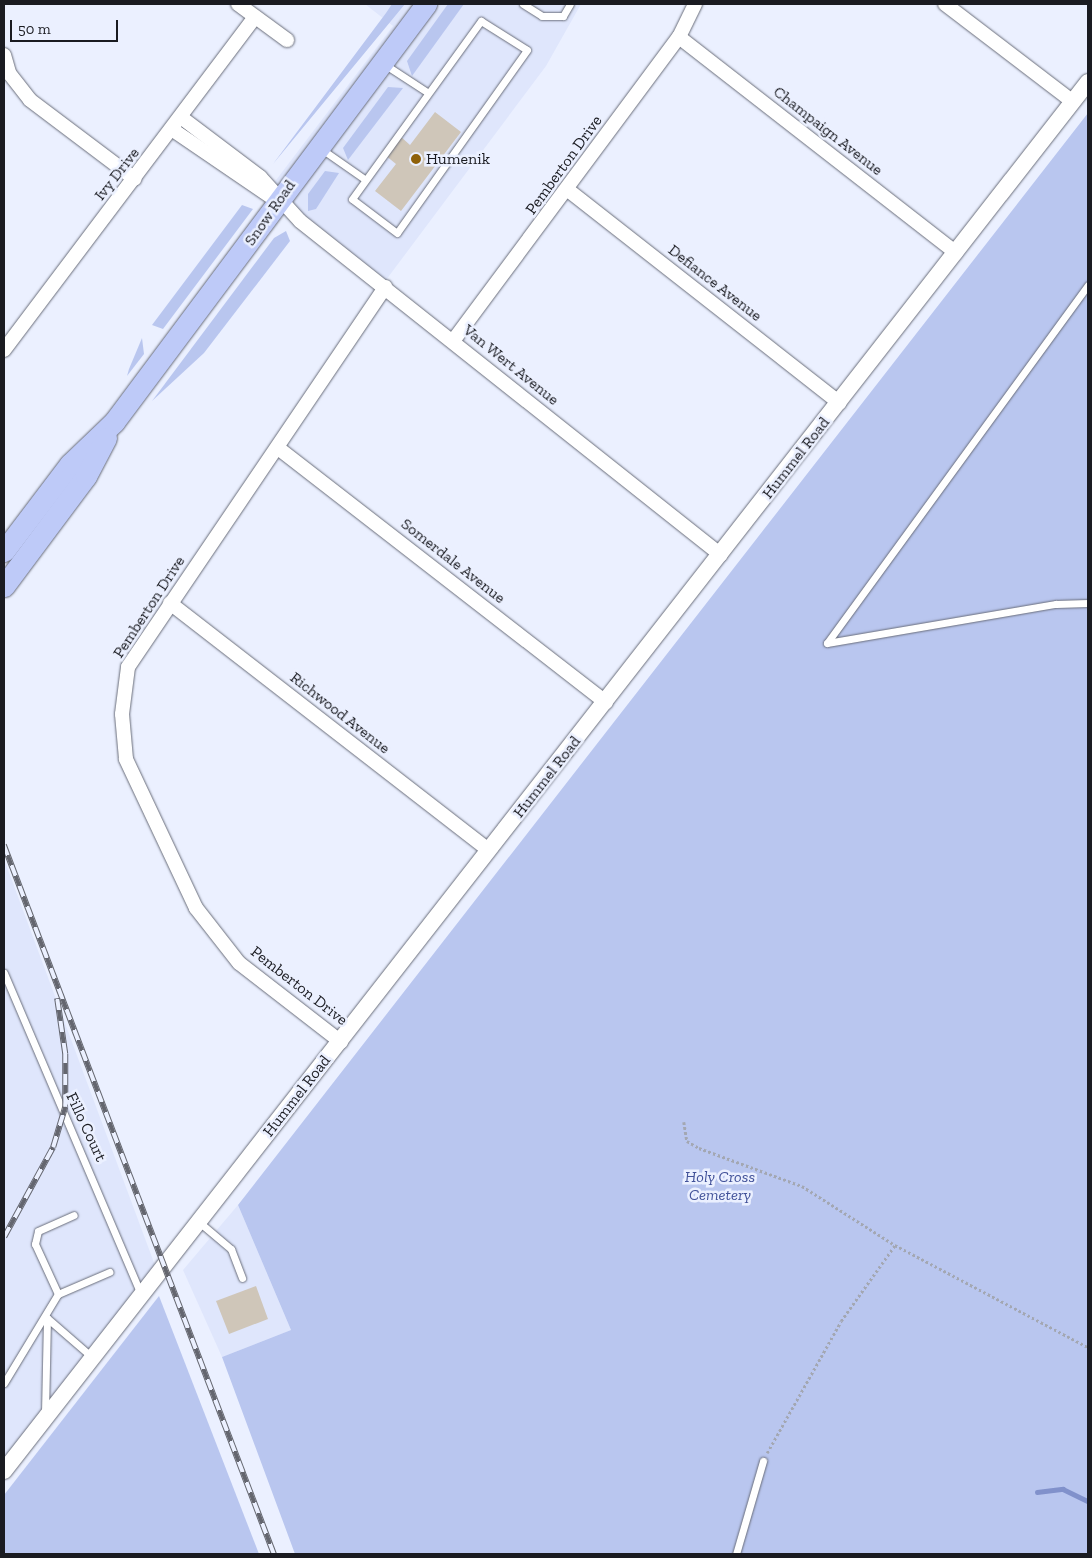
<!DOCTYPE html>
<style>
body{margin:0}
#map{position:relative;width:1092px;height:1558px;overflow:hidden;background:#ebf0ff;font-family:"Zilla Slab",serif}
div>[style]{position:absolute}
.built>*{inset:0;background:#dfe6fc}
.green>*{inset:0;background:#b9c6ef}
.stream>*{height:4.5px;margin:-2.25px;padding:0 2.25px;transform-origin:2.25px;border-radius:2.25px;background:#8191cb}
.building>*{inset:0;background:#cfc6b9}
.path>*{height:2.5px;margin-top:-1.25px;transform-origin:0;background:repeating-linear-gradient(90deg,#a3a7b2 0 2.5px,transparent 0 5px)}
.roads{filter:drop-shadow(0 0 1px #696d7a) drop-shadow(0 0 1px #696d7a)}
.service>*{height:7px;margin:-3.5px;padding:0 3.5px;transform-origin:3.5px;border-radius:3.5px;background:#fff}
.minor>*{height:14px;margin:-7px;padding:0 7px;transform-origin:7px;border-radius:7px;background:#fff}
.tertiary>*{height:16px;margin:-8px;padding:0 8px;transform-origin:8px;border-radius:8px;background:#fff}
.primary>*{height:21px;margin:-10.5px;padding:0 10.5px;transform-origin:10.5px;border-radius:10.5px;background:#becaf8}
.rail>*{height:5.5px;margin-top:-2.75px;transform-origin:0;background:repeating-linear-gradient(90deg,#ebf0ff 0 11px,#64666f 0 22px);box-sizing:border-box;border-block:1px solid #64666f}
.dots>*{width:14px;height:14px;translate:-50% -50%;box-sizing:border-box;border:2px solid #ebf0ff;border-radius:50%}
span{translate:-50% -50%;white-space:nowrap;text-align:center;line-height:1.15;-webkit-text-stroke:5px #ebf0ff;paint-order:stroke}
.street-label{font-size:16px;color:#1a1b21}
.poi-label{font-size:16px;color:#1a1b21}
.left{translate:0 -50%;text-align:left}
.park-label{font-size:16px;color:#415199;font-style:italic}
.frame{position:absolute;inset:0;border:5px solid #1a1b21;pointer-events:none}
.scale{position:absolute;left:10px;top:20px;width:108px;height:22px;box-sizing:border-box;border:2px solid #1a1b21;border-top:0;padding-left:6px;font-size:15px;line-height:18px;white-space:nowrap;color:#1a1b21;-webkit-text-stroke:4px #ebf0ff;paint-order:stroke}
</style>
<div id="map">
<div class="built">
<div style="clip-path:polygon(365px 4px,581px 4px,546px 66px,386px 280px,270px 188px,393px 26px)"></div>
<div style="clip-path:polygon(4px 859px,156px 1268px,4px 1464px)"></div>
<div style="clip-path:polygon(238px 1205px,291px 1330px,222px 1357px,183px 1270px)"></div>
</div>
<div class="green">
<div style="clip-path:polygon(392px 4px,405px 4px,273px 164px,386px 13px)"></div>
<div style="clip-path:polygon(448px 4px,464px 4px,412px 76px,407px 61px)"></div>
<div style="clip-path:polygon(388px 87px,403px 88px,348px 160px,343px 148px)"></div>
<div style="clip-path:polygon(1088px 113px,1088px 1554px,295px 1554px,222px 1357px,291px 1330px,238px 1205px)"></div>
<div style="clip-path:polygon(325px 171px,339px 173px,316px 209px,308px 211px,308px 194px)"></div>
<div style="clip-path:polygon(242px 205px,253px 209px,163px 329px,152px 325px)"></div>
<div style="clip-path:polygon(286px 231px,290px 241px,204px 353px,152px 401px,274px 238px)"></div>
<div style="clip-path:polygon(142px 338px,144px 354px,127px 376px,129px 369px)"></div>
<div style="clip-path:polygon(159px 1296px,259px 1554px,4px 1554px,4px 1495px)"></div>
</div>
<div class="stream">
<div style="left:1037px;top:1492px;width:26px;rotate:-7deg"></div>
<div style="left:1063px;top:1489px;width:28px;rotate:26deg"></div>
</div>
<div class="building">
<div style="clip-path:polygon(435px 112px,461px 132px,401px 211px,375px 191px,396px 164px,385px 155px,400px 136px,410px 145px)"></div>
<div style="clip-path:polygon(256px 1286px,268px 1319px,229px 1334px,216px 1301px)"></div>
</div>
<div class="path">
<div style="left:684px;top:1122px;width:19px;rotate:81deg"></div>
<div style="left:687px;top:1141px;width:14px;rotate:30deg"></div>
<div style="left:699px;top:1148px;width:110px;rotate:20.3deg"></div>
<div style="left:802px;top:1186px;width:110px;rotate:32.4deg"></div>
<div style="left:767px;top:1453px;width:151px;rotate:-60.7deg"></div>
<div style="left:841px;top:1321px;width:93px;rotate:-54.6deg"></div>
<div style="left:895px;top:1245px;width:218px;rotate:27.9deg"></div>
</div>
<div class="roads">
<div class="service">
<div style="left:523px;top:4px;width:22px;rotate:32deg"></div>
<div style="left:542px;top:16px;width:21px"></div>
<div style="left:563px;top:16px;width:14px;rotate:-60deg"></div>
<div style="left:481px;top:21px;width:54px;rotate:32.2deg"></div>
<div style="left:527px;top:50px;width:224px;rotate:125.4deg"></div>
<div style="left:397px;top:233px;width:56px;rotate:-142.9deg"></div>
<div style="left:352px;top:199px;width:220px;rotate:-54.1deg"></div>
<div style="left:384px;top:64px;width:51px;rotate:33.1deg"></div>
<div style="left:320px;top:148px;width:52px;rotate:34.9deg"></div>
<div style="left:827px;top:643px;width:443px;rotate:-53.9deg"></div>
<div style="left:827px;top:643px;width:232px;rotate:-9.7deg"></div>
<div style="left:1056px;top:604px;width:32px;rotate:-2deg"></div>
<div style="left:4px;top:973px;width:349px;rotate:66.9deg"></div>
<div style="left:199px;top:1222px;width:42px;rotate:40.2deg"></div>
<div style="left:231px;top:1249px;width:31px;rotate:69deg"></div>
<div style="left:58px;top:1294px;width:55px;rotate:-114.7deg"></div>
<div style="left:35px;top:1244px;width:13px;rotate:-77deg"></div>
<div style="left:38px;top:1231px;width:39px;rotate:-24deg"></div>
<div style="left:4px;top:1383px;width:104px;rotate:-58.8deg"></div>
<div style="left:58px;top:1294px;width:56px;rotate:-23.3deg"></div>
<div style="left:45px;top:1413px;width:95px;rotate:-88.8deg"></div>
<div style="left:47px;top:1318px;width:60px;rotate:40.9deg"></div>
<div style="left:736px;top:1554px;width:97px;rotate:-73.8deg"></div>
</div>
<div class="minor">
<div style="left:238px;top:4px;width:61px;rotate:36.3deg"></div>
<div style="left:945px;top:4px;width:161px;rotate:37.4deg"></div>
<div style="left:679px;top:37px;width:351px;rotate:37.9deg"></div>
<div style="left:4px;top:55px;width:19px;rotate:74deg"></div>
<div style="left:9px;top:73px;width:34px;rotate:52deg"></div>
<div style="left:30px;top:100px;width:131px;rotate:37deg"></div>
<div style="left:182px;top:118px;width:98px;rotate:37.1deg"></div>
<div style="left:260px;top:177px;width:59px;rotate:47.7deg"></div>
<div style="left:300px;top:221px;width:537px;rotate:38.43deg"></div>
<div style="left:173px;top:130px;width:122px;rotate:34.3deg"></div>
<div style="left:568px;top:190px;width:345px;rotate:38.1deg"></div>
<div style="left:453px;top:341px;width:379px;rotate:-53.4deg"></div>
<div style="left:679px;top:37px;width:37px;rotate:-64deg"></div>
<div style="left:4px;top:350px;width:417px;rotate:-53deg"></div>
<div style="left:278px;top:448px;width:415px;rotate:37.8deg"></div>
<div style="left:170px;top:603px;width:403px;rotate:37.8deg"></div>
<div style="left:341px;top:1042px;width:129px;rotate:-142.2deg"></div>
<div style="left:239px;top:963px;width:70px;rotate:-128deg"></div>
<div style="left:196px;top:908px;width:165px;rotate:-115.2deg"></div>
<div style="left:126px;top:759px;width:45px;rotate:-95.1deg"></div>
<div style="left:122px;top:714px;width:47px;rotate:-82.7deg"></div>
<div style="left:128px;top:667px;width:459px;rotate:-55.9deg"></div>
</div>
<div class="tertiary">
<div style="left:4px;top:1471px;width:1762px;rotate:-52.03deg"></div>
</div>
<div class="primary">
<div style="left:4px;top:551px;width:109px;rotate:-52.8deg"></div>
<div style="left:70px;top:464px;width:61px;rotate:-43.7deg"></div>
<div style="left:114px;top:422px;width:522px;rotate:-53.26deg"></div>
<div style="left:4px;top:586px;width:137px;rotate:-53.3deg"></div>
<div style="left:86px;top:476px;width:43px;rotate:-62.2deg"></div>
</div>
</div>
<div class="rail">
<div style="left:4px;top:845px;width:759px;rotate:69.15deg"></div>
<div style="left:4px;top:1237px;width:102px;rotate:-61.4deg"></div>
<div style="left:53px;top:1147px;width:42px;rotate:-73.3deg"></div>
<div style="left:65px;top:1107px;width:53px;rotate:-90deg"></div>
<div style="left:65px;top:1054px;width:56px;rotate:-98.3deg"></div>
</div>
<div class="dots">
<div style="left:416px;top:159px;background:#8f6109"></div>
</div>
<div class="street-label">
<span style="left:828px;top:131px;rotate:38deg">Champaign Avenue</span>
<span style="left:564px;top:165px;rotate:-54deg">Pemberton Drive</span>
<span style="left:117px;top:174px;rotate:-52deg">Ivy Drive</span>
<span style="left:270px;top:213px;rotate:-55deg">Snow Road</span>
<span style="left:715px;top:283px;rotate:38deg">Defiance Avenue</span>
<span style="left:511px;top:365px;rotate:39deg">Van Wert Avenue</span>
<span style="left:796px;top:458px;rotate:-52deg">Hummel Road</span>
<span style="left:453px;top:561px;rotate:38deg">Somerdale Avenue</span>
<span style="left:149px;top:607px;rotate:-57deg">Pemberton Drive</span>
<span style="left:340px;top:713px;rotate:38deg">Richwood Avenue</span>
<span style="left:547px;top:777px;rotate:-52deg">Hummel Road</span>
<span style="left:299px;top:986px;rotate:38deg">Pemberton Drive</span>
<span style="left:297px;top:1096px;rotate:-52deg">Hummel Road</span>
<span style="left:86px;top:1127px;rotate:65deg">Fillo Court</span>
</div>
<div class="poi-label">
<span class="left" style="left:426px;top:159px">Humenik</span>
</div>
<div class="park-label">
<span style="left:720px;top:1186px">Holy Cross<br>Cemetery</span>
</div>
<div class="frame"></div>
<div class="scale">50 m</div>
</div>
